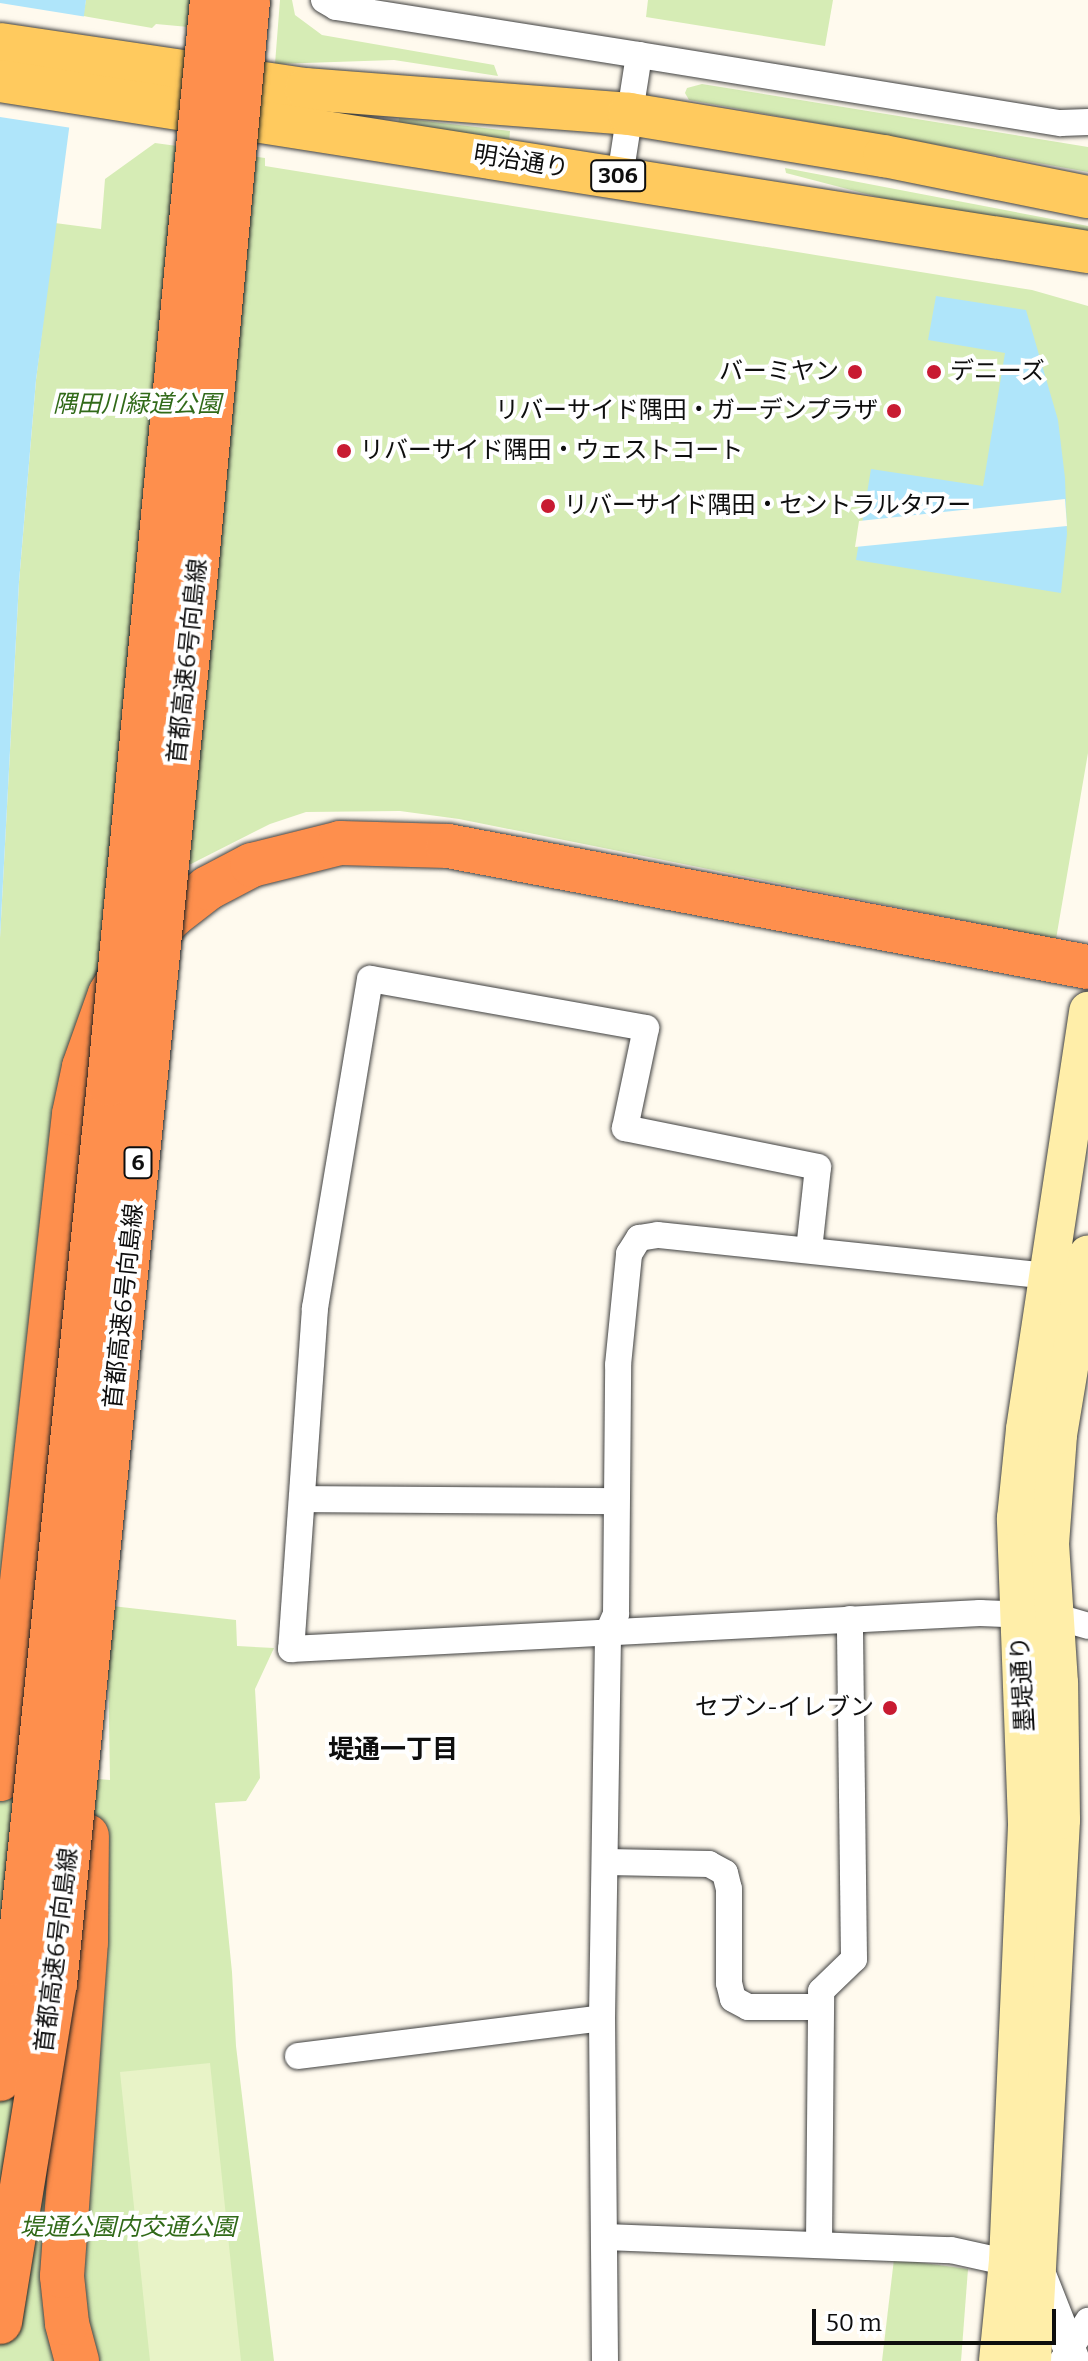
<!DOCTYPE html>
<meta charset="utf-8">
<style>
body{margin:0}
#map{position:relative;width:1088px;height:2361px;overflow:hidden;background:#fffaee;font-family:Bitter,"Noto Sans JP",serif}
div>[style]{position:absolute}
.green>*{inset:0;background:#d6ecb5}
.pitch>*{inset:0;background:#e8f3c7}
.water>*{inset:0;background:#afe5fa}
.pier>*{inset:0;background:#fffaee}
.roads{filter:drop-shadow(0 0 2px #414141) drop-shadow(0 0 2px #414141)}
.minor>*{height:26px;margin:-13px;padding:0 13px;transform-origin:13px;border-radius:13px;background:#fff}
.tertiary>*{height:32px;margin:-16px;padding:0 16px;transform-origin:16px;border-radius:16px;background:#fff}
.secondary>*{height:38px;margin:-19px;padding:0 19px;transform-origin:19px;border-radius:19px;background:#ffeea9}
.primary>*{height:42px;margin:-21px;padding:0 21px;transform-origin:21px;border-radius:21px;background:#ffca5e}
.motorway>*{height:44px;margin:-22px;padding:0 22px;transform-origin:22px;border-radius:22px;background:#fe8f4d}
.bridges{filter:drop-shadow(0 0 2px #1f1f1f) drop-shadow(0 0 2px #1f1f1f)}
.motorway-bridge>*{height:44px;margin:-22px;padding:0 22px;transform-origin:22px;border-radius:22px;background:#fe8f4d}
.dots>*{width:22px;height:22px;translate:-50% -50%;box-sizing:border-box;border:4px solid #fff;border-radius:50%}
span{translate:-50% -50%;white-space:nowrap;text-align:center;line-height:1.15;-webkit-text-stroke:8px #fff;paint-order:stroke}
.shield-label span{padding:2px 6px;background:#fff;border:2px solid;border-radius:6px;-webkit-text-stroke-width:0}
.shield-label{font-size:22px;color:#0e0e0e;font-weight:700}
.street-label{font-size:24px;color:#0e0e0e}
.poi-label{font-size:24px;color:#0e0e0e}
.right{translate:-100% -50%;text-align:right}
.left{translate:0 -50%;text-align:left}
.park-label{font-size:24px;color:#316a19;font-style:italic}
.neighbourhood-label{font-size:26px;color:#0e0e0e;font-weight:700}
.scale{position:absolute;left:812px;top:2309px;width:244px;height:36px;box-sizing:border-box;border:4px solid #0e0e0e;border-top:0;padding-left:10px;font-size:24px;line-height:28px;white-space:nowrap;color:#0e0e0e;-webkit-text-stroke:6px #fff;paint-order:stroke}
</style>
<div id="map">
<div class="green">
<div style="clip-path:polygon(86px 0,225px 0,221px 30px,156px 24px,152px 28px,83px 16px)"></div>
<div style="clip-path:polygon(280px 0,292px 0,295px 15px,322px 35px,494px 65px,498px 76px,394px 60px,275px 64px)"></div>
<div style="clip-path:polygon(648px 0,833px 0,825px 46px,646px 17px)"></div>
<div style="clip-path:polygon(702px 84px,1088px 147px,1088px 172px,689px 100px,685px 93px,687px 88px)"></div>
<div style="clip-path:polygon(399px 118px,510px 131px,509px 143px,398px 125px)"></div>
<div style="clip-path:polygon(155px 143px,265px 158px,265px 166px,1032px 290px,1088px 306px,1088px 753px,1056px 939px,459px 819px,400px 811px,306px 812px,270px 824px,191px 864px,150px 863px,18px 1772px,110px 1780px,108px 1656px,112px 1606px,236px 1620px,237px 1646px,274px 1648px,255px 1689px,260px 1778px,246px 1801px,215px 1803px,232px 1972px,236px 2046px,274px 2361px,0 2361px,0 938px,19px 582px,36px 380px,55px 223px,101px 229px,105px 179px)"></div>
<div style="clip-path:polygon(785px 168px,1088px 226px,1088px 235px,928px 210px,786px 173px)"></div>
<div style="clip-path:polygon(894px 2259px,968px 2269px,961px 2361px,882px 2361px)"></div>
</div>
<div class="pitch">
<div style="clip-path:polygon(210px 2063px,241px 2361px,150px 2361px,120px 2072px)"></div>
</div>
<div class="water">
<div style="clip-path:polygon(0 0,86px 0,36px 380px,19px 582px,0 938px)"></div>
<div style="clip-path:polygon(936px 296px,1026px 310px,1058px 420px,1065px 478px,1067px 534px,1061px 593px,856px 560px,871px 469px,983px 486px,1005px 353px,928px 340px)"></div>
</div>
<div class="pier">
<div style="clip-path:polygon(0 3px,87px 17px,72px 128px,0 117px)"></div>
<div style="clip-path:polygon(1065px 499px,1067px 526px,855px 547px,859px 521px)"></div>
</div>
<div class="roads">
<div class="minor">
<div style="left:324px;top:0;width:14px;rotate:30deg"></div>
<div style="left:336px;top:7px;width:307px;rotate:9deg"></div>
<div style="left:639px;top:55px;width:122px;rotate:98.9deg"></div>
<div style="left:639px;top:55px;width:427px;rotate:9.2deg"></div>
<div style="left:1061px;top:123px;width:27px;rotate:-2deg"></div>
<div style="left:809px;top:1250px;width:83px;rotate:-83.8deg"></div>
<div style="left:818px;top:1167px;width:197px;rotate:-168.6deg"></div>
<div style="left:625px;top:1128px;width:102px;rotate:-78.1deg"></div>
<div style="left:646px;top:1028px;width:280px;rotate:-169.9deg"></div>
<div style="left:370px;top:979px;width:334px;rotate:99.5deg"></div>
<div style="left:315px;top:1308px;width:342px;rotate:94deg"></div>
<div style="left:291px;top:1649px;width:690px;rotate:-2.99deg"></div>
<div style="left:980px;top:1613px;width:74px;rotate:2.3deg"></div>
<div style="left:1054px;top:1616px;width:35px;rotate:16deg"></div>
<div style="left:302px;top:1499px;width:314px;rotate:0.4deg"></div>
<div style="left:607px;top:1862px;width:102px;rotate:1.1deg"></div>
<div style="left:709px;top:1864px;width:18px;rotate:29deg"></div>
<div style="left:725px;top:1873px;width:16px;rotate:76deg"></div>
<div style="left:729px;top:1889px;width:94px;rotate:90deg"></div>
<div style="left:729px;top:1983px;width:16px;rotate:76deg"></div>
<div style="left:733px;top:1999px;width:17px;rotate:28deg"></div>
<div style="left:748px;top:2007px;width:73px"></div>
<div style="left:298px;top:2056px;width:306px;rotate:-7.1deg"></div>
<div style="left:605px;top:2237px;width:346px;rotate:2.2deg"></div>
<div style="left:951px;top:2250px;width:74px;rotate:12.5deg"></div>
<div style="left:819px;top:2243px;width:252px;rotate:-89.5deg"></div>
<div style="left:821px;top:1991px;width:46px;rotate:-44.1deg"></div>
<div style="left:854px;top:1959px;width:340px;rotate:-90.7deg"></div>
<div style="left:605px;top:2361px;width:343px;rotate:-90.5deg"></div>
<div style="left:602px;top:2018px;width:386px;rotate:-89.1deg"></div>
<div style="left:608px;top:1632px;width:20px;rotate:-66deg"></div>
<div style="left:616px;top:1614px;width:249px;rotate:-89.5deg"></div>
<div style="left:618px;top:1365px;width:112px;rotate:-84.3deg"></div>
<div style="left:629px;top:1254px;width:19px;rotate:-58deg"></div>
<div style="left:639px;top:1238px;width:19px;rotate:-9deg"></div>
<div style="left:658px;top:1235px;width:393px;rotate:6deg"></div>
<div style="left:1062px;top:2361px;width:48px;rotate:-57deg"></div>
</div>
<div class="tertiary">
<div style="left:1039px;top:2272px;width:96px;rotate:68.5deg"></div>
</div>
<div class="secondary">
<div style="left:998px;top:2361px;width:100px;rotate:-84.3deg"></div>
<div style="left:1008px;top:2261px;width:438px;rotate:-87.5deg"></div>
<div style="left:1027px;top:1823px;width:305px;rotate:-92.1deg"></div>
<div style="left:1016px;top:1518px;width:89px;rotate:-84.2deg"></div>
<div style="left:1025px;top:1429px;width:423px;rotate:-81.4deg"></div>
<div style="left:1032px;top:2361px;width:542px;rotate:-86.93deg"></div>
<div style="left:1061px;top:1820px;width:137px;rotate:-90.8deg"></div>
<div style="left:1059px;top:1683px;width:139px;rotate:-93.7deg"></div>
<div style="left:1050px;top:1544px;width:109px;rotate:-85.8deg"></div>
<div style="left:1058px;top:1435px;width:183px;rotate:-80.6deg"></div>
</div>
<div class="primary">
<div style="left:0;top:44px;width:309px;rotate:8.4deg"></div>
<div style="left:306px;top:89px;width:324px;rotate:4.4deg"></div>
<div style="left:629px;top:114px;width:258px;rotate:9.4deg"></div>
<div style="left:884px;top:156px;width:208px;rotate:11.4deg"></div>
<div style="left:0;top:81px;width:1101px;rotate:8.93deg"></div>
</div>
<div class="motorway">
<div style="left:0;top:1779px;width:669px;rotate:-83.65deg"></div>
<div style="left:74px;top:1114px;width:48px;rotate:-78deg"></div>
<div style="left:84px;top:1067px;width:77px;rotate:-70.4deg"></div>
<div style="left:110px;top:994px;width:49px;rotate:-58.2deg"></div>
<div style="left:136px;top:952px;width:52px;rotate:-45deg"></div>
<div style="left:173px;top:915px;width:44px;rotate:-37.6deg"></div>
<div style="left:208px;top:888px;width:50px;rotate:-27.6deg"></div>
<div style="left:252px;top:865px;width:91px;rotate:-14deg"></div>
<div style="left:340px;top:843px;width:108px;rotate:1.6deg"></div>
<div style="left:448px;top:846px;width:651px;rotate:10.71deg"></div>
<div style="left:77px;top:2361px;width:39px;rotate:-105deg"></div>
<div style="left:67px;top:2323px;width:47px;rotate:-96.1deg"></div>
<div style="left:62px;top:2276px;width:335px;rotate:-85.9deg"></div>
<div style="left:86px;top:1942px;width:106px;rotate:-89.5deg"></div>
</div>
</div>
<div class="bridges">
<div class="motorway-bridge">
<div style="left:0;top:2079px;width:116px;rotate:-81.1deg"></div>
<div style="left:18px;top:1964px;width:885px;rotate:-84.1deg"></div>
<div style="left:109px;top:1084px;width:1089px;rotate:-84.57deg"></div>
<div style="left:0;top:2322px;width:342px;rotate:-80.8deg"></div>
<div style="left:55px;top:1984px;width:1407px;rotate:-84.29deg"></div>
<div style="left:195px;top:584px;width:586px;rotate:-84.81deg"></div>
</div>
</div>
<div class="dots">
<div style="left:855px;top:372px;background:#c81b32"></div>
<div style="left:934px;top:372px;background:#c81b32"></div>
<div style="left:894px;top:411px;background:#c81b32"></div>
<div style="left:344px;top:451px;background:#c81b32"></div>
<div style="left:548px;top:506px;background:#c81b32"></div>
<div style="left:890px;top:1708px;background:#c81b32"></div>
</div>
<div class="shield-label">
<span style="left:618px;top:176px">306</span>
<span style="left:138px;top:1163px">6</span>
</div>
<div class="street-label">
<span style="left:521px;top:162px;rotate:9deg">明治通り</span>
<span style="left:188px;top:661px;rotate:-84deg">首都高速6号向島線</span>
<span style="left:124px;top:1306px;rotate:-84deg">首都高速6号向島線</span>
<span style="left:1023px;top:1684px;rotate:-93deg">墨堤通り</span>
<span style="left:57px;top:1950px;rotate:-83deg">首都高速6号向島線</span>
</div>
<div class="poi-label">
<span class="right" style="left:839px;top:372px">バーミヤン</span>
<span class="left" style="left:950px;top:372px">デニーズ</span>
<span class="right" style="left:878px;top:411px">リバーサイド隅田・ガーデンプラザ</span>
<span class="left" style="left:360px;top:451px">リバーサイド隅田・ウェストコート</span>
<span class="left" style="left:564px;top:506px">リバーサイド隅田・セントラルタワー</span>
<span class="right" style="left:874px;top:1708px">セブン-イレブン</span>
</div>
<div class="park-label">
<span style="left:137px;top:405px">隅田川緑道公園</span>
<span style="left:128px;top:2228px">堤通公園内交通公園</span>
</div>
<div class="neighbourhood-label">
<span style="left:393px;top:1750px">堤通一丁目</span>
</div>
<div class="scale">50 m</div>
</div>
